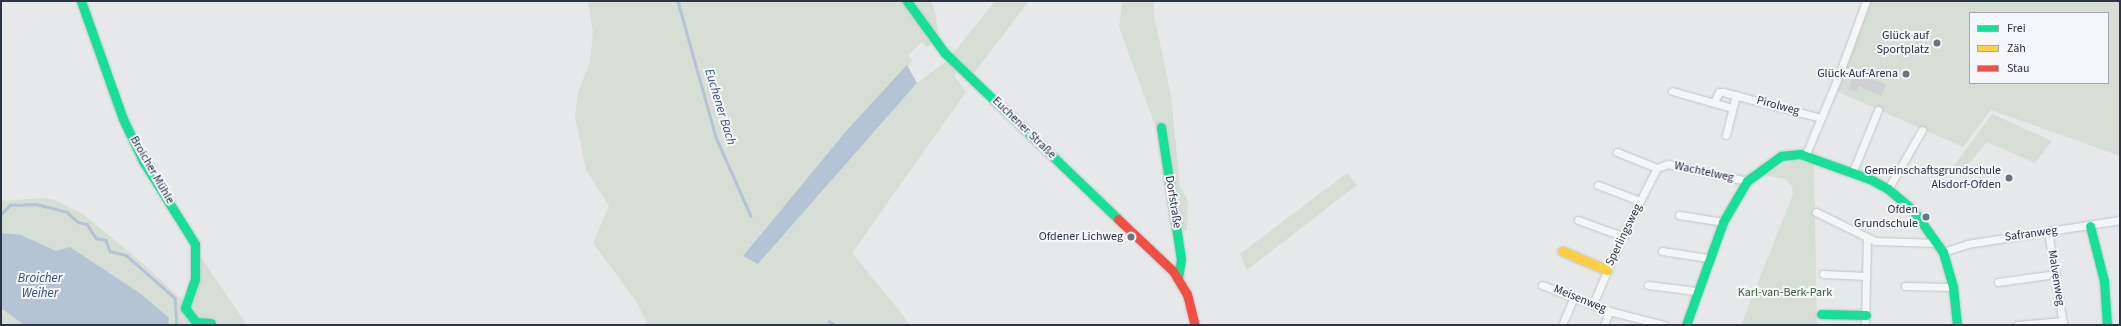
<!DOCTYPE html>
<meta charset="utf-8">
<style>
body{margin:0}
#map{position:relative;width:2121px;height:326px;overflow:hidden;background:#e6e8ea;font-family:"Source Sans 3",sans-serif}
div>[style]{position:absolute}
.green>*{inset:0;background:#d6ded6}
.water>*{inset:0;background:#b4c4d5}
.stream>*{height:2.5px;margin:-1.25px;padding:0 1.25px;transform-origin:1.25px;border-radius:1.25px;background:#b4c4d5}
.building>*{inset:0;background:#ced0d3}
.roads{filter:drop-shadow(0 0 1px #c4c6c8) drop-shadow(0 0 1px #c4c6c8)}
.street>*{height:7px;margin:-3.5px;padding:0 3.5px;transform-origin:3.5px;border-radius:3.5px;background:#f5f6f7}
.fast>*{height:9px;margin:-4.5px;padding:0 4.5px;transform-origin:4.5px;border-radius:4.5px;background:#16e098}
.slow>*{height:9px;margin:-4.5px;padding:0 4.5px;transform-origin:4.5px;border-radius:4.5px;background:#ffcf43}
.jam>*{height:9px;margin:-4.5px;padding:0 4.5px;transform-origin:4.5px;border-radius:4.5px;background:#f24e42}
.dots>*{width:11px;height:11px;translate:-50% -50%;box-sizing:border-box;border:2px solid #f4f6f9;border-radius:50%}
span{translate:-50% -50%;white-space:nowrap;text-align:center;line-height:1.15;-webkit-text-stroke:4px #f4f6f9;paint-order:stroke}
.poi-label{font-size:12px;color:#2b3445}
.right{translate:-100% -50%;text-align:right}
.street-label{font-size:12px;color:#2b3445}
.park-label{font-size:12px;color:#3f6138}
.water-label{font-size:13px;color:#34527a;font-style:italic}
.frame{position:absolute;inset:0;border:2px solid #2b3445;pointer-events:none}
.legend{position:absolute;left:1969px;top:12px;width:140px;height:72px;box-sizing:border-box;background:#f4f6f9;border:1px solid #a4a8b1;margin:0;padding:5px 7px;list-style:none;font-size:12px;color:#2b3445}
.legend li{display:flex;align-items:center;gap:8px;height:20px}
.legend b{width:20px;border:1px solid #a4a8b1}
</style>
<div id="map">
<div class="green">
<div style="clip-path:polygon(588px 1px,931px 1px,936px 14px,938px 41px,927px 47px,922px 42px,908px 55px,913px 61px,847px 130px,743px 256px,759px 263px,917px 83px,947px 61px,957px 72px,954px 76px,966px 92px,852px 253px,911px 325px,648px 325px,636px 301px,593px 243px,609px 206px,586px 170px,575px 116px,578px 92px,590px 62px,593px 32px)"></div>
<div style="clip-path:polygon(995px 1px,1029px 1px,974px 73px,951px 56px)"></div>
<div style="clip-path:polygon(1122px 1px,1154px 1px,1154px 15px,1171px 96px,1180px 186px,1188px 201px,1187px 231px,1171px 229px,1156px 128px,1119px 27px)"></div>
<div style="clip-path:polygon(evenodd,1868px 1px,2120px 1px,2120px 156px,1991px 110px,1963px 147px,1834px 90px,1868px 1px,1970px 13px,2108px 13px,2108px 83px,1970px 83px,1970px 13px)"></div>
<div style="clip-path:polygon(1992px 114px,2052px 141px,2035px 163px,1987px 142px,1964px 170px,1953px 167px)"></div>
<div style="clip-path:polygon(1792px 160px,1814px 164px,1817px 325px,1741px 325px,1793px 194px,1792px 186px,1785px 179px,1763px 175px)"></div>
<div style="clip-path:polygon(1347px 173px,1357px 185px,1247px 270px,1240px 254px)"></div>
<div style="clip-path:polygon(45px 198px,55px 200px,83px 214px,147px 267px,185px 303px,200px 256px,247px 325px,1px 325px,1px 201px)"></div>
</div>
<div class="water">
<div style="clip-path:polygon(907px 65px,917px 83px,758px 264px,743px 256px,847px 130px)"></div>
<div style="clip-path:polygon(1px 233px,21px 235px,56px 251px,70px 247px,141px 294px,169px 318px,168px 325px,24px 325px,1px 308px)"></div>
</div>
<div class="stream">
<div style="left:678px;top:1px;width:141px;rotate:74.4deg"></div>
<div style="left:716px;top:137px;width:86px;rotate:66.1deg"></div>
<div style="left:1px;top:214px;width:13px;rotate:-45deg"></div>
<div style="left:10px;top:205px;width:26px;rotate:-2deg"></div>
<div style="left:36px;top:204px;width:32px;rotate:14deg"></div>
<div style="left:67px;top:212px;width:15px;rotate:42deg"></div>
<div style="left:78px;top:222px;width:9px;rotate:13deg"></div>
<div style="left:87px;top:224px;width:17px;rotate:57deg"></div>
<div style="left:96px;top:238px;width:10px;rotate:11deg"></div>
<div style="left:106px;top:240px;width:12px;rotate:70deg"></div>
<div style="left:110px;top:251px;width:16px;rotate:14deg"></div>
<div style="left:126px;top:255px;width:65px;rotate:41.3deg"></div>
<div style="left:175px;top:298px;width:27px;rotate:86deg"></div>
<div style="left:829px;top:321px;width:7px;rotate:34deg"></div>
</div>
<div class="building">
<div style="clip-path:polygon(1856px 71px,1886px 85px,1881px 96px,1859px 86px,1857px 92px,1848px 88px)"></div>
</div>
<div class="roads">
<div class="street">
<div style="left:1672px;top:91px;width:62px;rotate:15.8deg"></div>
<div style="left:1714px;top:102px;width:11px;rotate:-63deg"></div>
<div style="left:1719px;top:92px;width:4px"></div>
<div style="left:1723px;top:92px;width:101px;rotate:14.9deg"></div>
<div style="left:1726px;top:135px;width:41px;rotate:-76deg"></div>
<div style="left:1617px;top:152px;width:43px;rotate:21.8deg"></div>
<div style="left:1657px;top:168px;width:12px;rotate:-20deg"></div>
<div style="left:1668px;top:164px;width:81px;rotate:12.1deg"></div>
<div style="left:1806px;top:154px;width:80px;rotate:-67.3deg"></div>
<div style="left:1837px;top:80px;width:84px;rotate:-69.8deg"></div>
<div style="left:1853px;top:171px;width:66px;rotate:-67.7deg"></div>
<div style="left:1598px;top:185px;width:45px;rotate:20.9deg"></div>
<div style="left:1888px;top:189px;width:68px;rotate:-60deg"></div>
<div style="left:1816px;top:212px;width:66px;rotate:26.2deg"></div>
<div style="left:1875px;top:241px;width:63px;rotate:1.8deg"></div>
<div style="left:1679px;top:215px;width:45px;rotate:9deg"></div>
<div style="left:1578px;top:220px;width:47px;rotate:20deg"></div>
<div style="left:2048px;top:231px;width:95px;rotate:80.9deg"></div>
<div style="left:1662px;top:251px;width:47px;rotate:8.7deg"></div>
<div style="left:1943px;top:252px;width:25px;rotate:-18deg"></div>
<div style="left:1967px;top:244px;width:155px;rotate:-8.9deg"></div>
<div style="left:1823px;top:274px;width:43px;rotate:2.7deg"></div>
<div style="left:1998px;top:282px;width:59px;rotate:-7.9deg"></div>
<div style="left:1542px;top:285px;width:72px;rotate:21.2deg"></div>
<div style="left:1609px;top:311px;width:57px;rotate:14.3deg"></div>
<div style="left:1648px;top:285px;width:48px;rotate:7.1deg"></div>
<div style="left:1905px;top:286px;width:48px;rotate:1.2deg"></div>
<div style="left:1593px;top:304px;width:74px;rotate:-66.9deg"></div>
<div style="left:1622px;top:236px;width:76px;rotate:-62.8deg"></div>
<div style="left:1562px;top:325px;width:30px;rotate:-67deg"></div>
<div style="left:1604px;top:325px;width:15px;rotate:-70deg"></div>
<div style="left:1865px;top:325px;width:87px;rotate:-88.7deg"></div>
<div style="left:2017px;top:325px;width:46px;rotate:-5deg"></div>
</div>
<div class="fast">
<div style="left:81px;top:1px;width:125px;rotate:70.4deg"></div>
<div style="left:123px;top:119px;width:47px;rotate:64.5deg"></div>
<div style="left:143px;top:161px;width:98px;rotate:57.9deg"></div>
<div style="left:195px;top:244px;width:35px;rotate:90deg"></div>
<div style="left:195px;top:279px;width:31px;rotate:109deg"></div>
<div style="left:185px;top:308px;width:18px;rotate:52deg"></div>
<div style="left:196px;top:322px;width:15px;rotate:4deg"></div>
<div style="left:907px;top:1px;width:63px;rotate:54deg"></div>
<div style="left:944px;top:52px;width:241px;rotate:43.8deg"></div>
<div style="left:1161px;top:127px;width:134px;rotate:81.4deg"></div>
<div style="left:1181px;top:259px;width:19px;rotate:99deg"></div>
<div style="left:2090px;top:226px;width:57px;rotate:75.7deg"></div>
<div style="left:2104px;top:281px;width:44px;rotate:86.1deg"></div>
<div style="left:1821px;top:314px;width:45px;rotate:1.3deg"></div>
<div style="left:1686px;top:325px;width:109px;rotate:-70.2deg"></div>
<div style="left:1723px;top:222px;width:48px;rotate:-59.7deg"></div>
<div style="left:1747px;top:181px;width:42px;rotate:-36.3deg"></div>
<div style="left:1781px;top:156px;width:19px;rotate:-6deg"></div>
<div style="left:1800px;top:154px;width:74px;rotate:19.7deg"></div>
<div style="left:1870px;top:179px;width:21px;rotate:29deg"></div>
<div style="left:1888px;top:189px;width:33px;rotate:40deg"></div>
<div style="left:1913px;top:210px;width:52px;rotate:54.5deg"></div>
<div style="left:1943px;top:252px;width:36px;rotate:74deg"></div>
<div style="left:1953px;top:287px;width:38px;rotate:84deg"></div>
</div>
<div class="slow">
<div style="left:1562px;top:251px;width:49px;rotate:22.9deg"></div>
</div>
<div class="jam">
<div style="left:1118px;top:219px;width:76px;rotate:43.4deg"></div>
<div style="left:1173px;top:271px;width:27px;rotate:59deg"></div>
<div style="left:1187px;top:294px;width:32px;rotate:76deg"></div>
</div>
</div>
<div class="dots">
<div style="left:1937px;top:43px;background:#6c737f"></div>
<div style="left:1906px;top:74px;background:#6c737f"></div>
<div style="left:2009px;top:178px;background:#6c737f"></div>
<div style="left:1926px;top:217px;background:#6c737f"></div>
<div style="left:1131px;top:237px;background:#6c737f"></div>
</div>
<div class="poi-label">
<span class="right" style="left:1929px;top:43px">Glück auf<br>Sportplatz</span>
<span class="right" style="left:1898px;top:74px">Glück-Auf-Arena</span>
<span class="right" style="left:2001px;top:178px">Gemeinschaftsgrundschule<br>Alsdorf-Ofden</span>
<span class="right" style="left:1918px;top:217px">Ofden<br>Grundschule</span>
<span class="right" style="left:1123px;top:237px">Ofdener Lichweg</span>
</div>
<div class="street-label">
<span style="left:1778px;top:106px;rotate:15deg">Pirolweg</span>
<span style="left:1024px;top:128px;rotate:44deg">Euchener Straße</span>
<span style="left:152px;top:170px;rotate:60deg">Broicher Mühle</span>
<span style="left:1704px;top:172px;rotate:12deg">Wachtelweg</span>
<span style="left:1173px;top:202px;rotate:81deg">Dorfstraße</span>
<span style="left:2031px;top:234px;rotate:-8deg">Safranweg</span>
<span style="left:1624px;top:235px;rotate:-64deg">Sperlingsweg</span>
<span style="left:2056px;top:278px;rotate:81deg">Malvenweg</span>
<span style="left:1580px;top:299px;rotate:22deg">Meisenweg</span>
</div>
<div class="park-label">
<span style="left:1785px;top:293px">Karl-van-Berk-Park</span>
</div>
<div class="water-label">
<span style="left:720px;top:107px;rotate:73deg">Euchener Bach</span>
<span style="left:40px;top:286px">Broicher<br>Weiher</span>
</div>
<div class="frame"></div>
<ul class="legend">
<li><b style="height:5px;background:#16e098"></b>Frei</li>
<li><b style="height:5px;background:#ffcf43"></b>Zäh</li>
<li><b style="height:5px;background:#f24e42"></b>Stau</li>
</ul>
</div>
